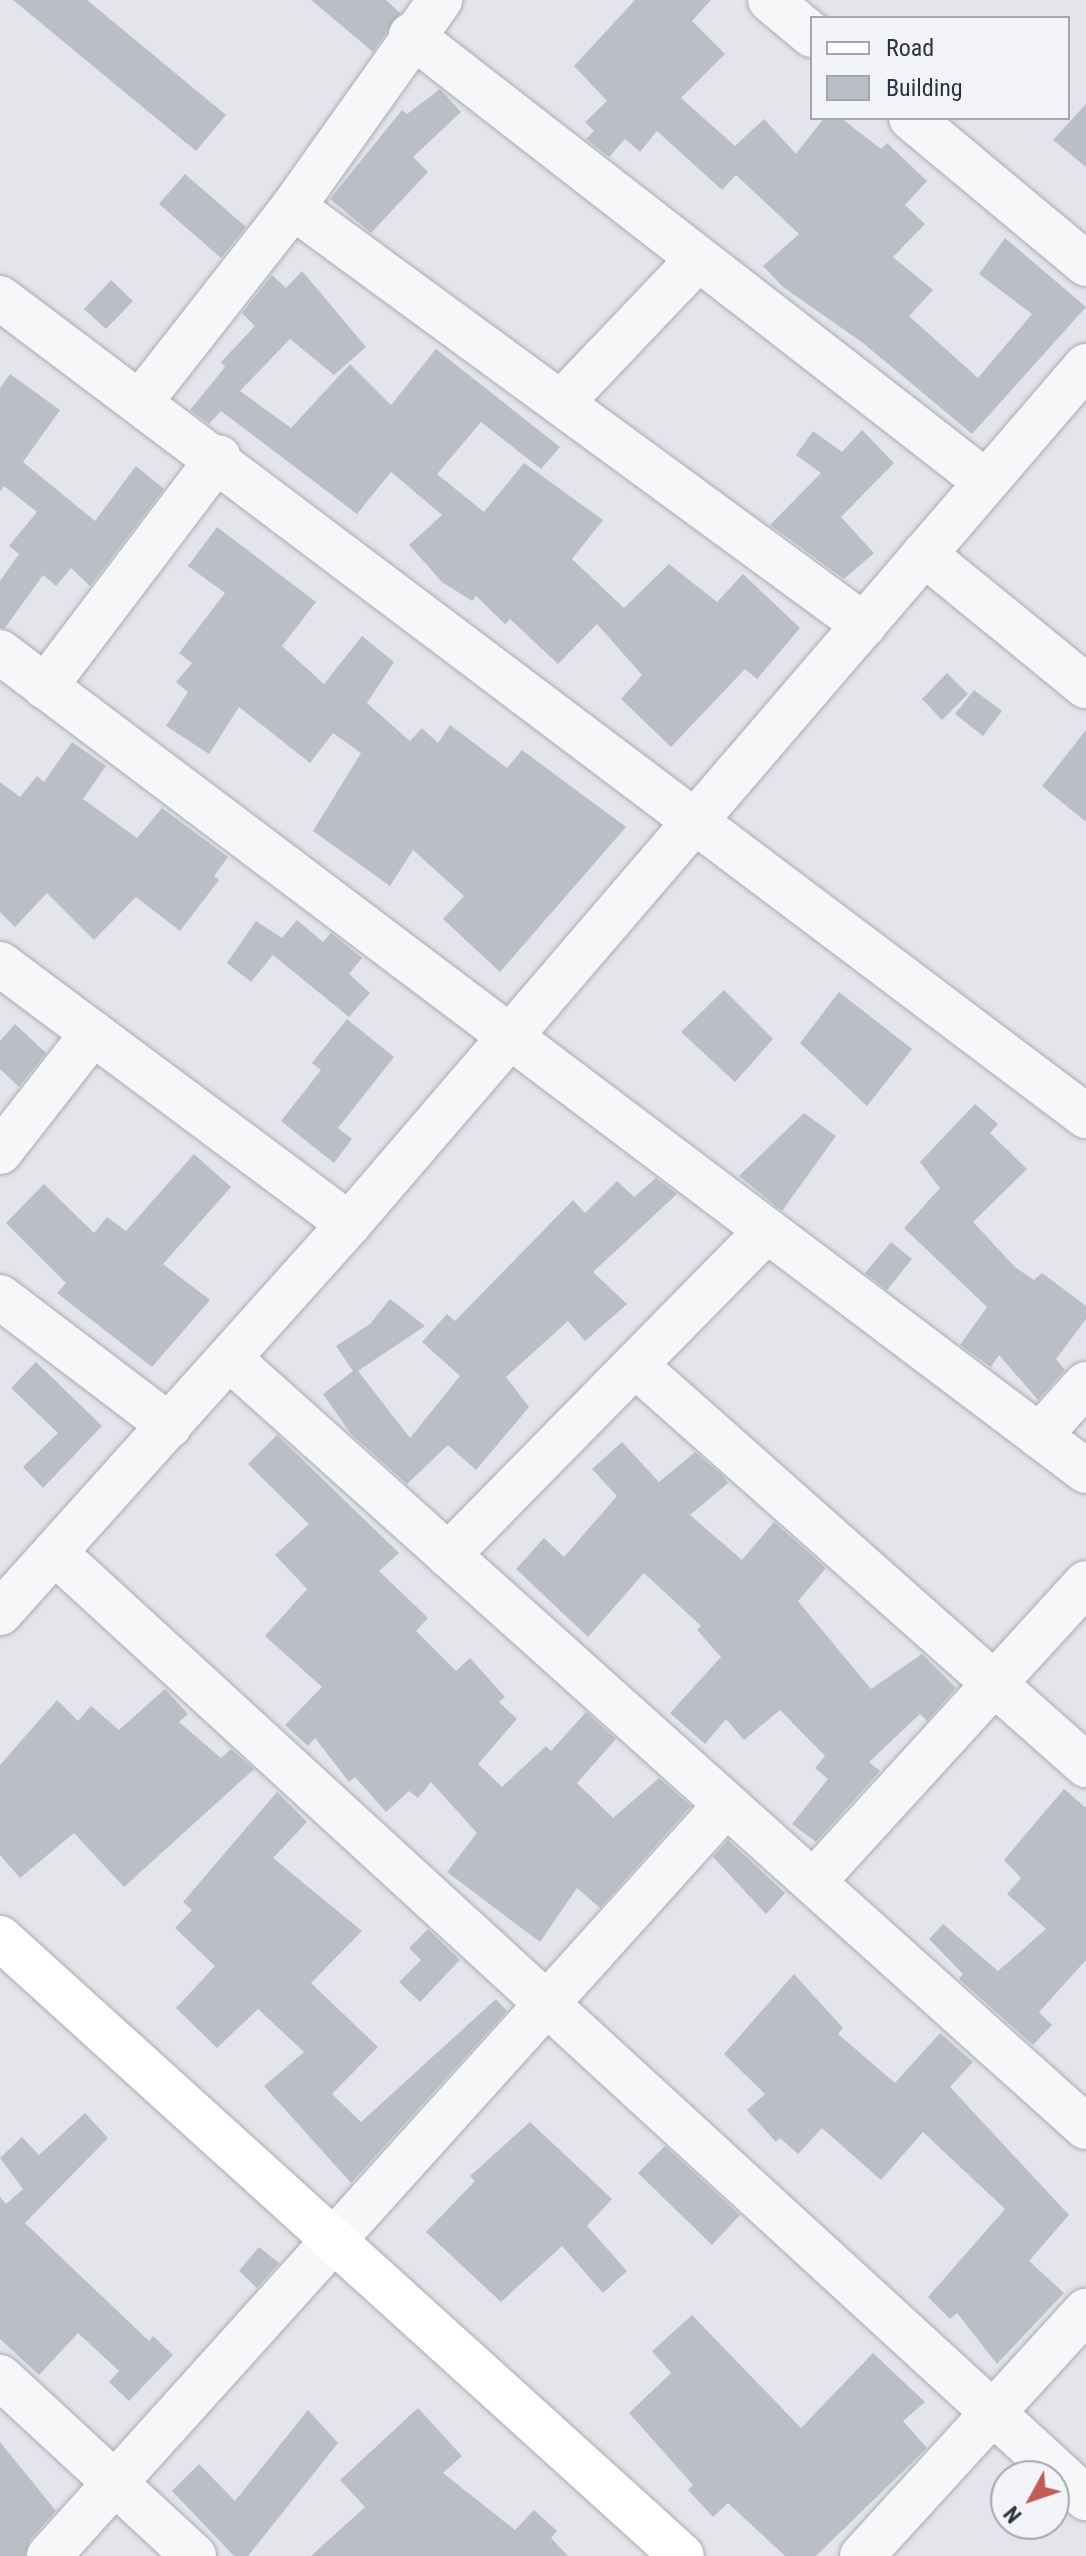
<!DOCTYPE html>
<style>
body{margin:0}
#map{position:relative;width:1086px;height:2556px;overflow:hidden;background:#e4e5ea;font-family:"Roboto Condensed",sans-serif}
div>[style]{position:absolute}
.building>*{inset:0;background:#bcbec7}
.roads{filter:drop-shadow(0 0 2px #a9abb4) drop-shadow(0 0 2px #a9abb4)}
.minor>*{height:44px;margin:-22px;padding:0 22px;transform-origin:22px;border-radius:22px;background:#f6f7f9}
.major>*{height:44px;margin:-22px;padding:0 22px;transform-origin:22px;border-radius:22px;background:#fff}
span{translate:-50% -50%;white-space:nowrap;text-align:center;line-height:1.15;-webkit-text-stroke:7px #f3f4f8;paint-order:stroke}
.legend{position:absolute;left:810px;top:16px;width:260px;height:104px;box-sizing:border-box;background:#f3f4f8;border:2px solid #a4a6af;margin:0;padding:10px 14px;list-style:none;font-size:24px;color:#2d3141}
.legend li{display:flex;align-items:center;gap:16px;height:40px}
.legend b{width:40px;border:2px solid #a4a6af}
.north{position:absolute;left:990px;top:2460px;width:80px;height:80px;box-sizing:border-box;background:#f3f4f8;border:2px solid #a4a6af;border-radius:50%;rotate:230deg;font-size:22px;font-weight:700;line-height:32px;text-align:center;color:#2d3141}
.north::after{content:'';display:block;margin:auto;width:28px;height:36px;background:#c15b57;clip-path:polygon(50% 0,100% 100%,50% 72%,0 100%)}
</style>
<div id="map">
<div class="building">
<div style="clip-path:polygon(13px 0,87px 0,226px 115px,196px 151px)"></div>
<div style="clip-path:polygon(311px 0,386px 0,400px 13px,373px 52px)"></div>
<div style="clip-path:polygon(635px 0,711px 0,692px 21px,725px 54px,681px 98px,735px 146px,764px 119px,796px 154px,824px 118px,841px 118px,881px 149px,887px 143px,927px 181px,905px 205px,925px 224px,893px 257px,933px 290px,909px 316px,978px 378px,1032px 314px,979px 274px,1005px 238px,1086px 307px,972px 434px,863px 343px,783px 287px,763px 266px,799px 234px,736px 175px,722px 190px,657px 131px,640px 152px,625px 139px,609px 157px,586px 139px,594px 131px,585px 122px,607px 101px,574px 66px)"></div>
<div style="clip-path:polygon(440px 89px,461px 112px,413px 157px,428px 172px,371px 233px,330px 199px,402px 110px,407px 114px)"></div>
<div style="clip-path:polygon(1086px 104px,1086px 167px,1053px 140px)"></div>
<div style="clip-path:polygon(185px 174px,246px 227px,221px 258px,159px 204px)"></div>
<div style="clip-path:polygon(302px 271px,366px 347px,334px 375px,290px 339px,240px 391px,291px 428px,350px 364px,391px 405px,436px 349px,560px 447px,541px 469px,481px 422px,437px 474px,484px 512px,524px 463px,603px 520px,572px 559px,624px 608px,669px 564px,717px 602px,743px 574px,800px 628px,757px 679px,745px 669px,671px 747px,621px 699px,642px 675px,597px 624px,558px 664px,510px 619px,505px 624px,476px 596px,472px 601px,442px 582px,409px 545px,442px 515px,391px 472px,357px 514px,221px 411px,209px 424px,190px 410px,225px 367px,221px 362px,255px 326px,242px 313px,272px 275px,286px 288px)"></div>
<div style="clip-path:polygon(111px 280px,133px 301px,106px 329px,84px 309px)"></div>
<div style="clip-path:polygon(10px 374px,60px 410px,23px 462px,95px 521px,136px 466px,164px 489px,90px 586px,71px 568px,56px 586px,43px 575px,5px 628px,0 628px,0 581px,19px 554px,9px 546px,37px 512px,4px 486px,0 492px,0 388px)"></div>
<div style="clip-path:polygon(862px 430px,894px 463px,841px 517px,874px 553px,844px 579px,770px 525px,821px 473px,796px 455px,813px 431px,842px 452px)"></div>
<div style="clip-path:polygon(217px 527px,316px 602px,282px 646px,324px 684px,362px 636px,394px 662px,367px 703px,410px 741px,422px 728px,438px 743px,450px 725px,507px 768px,522px 750px,626px 827px,500px 972px,443px 919px,464px 896px,413px 850px,390px 886px,313px 831px,361px 753px,333px 733px,310px 763px,239px 707px,209px 754px,166px 726px,188px 692px,176px 682px,192px 663px,179px 653px,225px 593px,188px 566px)"></div>
<div style="clip-path:polygon(947px 673px,968px 694px,942px 720px,922px 699px)"></div>
<div style="clip-path:polygon(974px 690px,1002px 711px,983px 736px,955px 714px)"></div>
<div style="clip-path:polygon(1086px 730px,1086px 822px,1042px 786px)"></div>
<div style="clip-path:polygon(72px 742px,106px 766px,83px 799px,137px 838px,162px 808px,228px 857px,214px 876px,219px 880px,180px 931px,136px 897px,94px 940px,47px 893px,15px 927px,0 912px,0 782px,20px 797px,37px 776px,44px 782px)"></div>
<div style="clip-path:polygon(297px 920px,323px 942px,331px 933px,362px 958px,349px 974px,370px 993px,349px 1017px,273px 955px,251px 982px,227px 963px,256px 921px,282px 938px)"></div>
<div style="clip-path:polygon(724px 990px,773px 1039px,735px 1082px,681px 1032px)"></div>
<div style="clip-path:polygon(839px 992px,912px 1049px,867px 1106px,800px 1043px)"></div>
<div style="clip-path:polygon(347px 1019px,394px 1057px,338px 1128px,352px 1139px,334px 1163px,281px 1121px,321px 1070px,312px 1063px)"></div>
<div style="clip-path:polygon(15px 1024px,46px 1053px,19px 1087px,0 1069px,0 1041px)"></div>
<div style="clip-path:polygon(975px 1104px,998px 1124px,990px 1133px,1027px 1169px,973px 1222px,1015px 1267px,1034px 1280px,1042px 1273px,1086px 1306px,1086px 1319px,1056px 1359px,1065px 1370px,1038px 1400px,999px 1355px,991px 1367px,960px 1345px,987px 1307px,904px 1228px,940px 1188px,920px 1162px)"></div>
<div style="clip-path:polygon(804px 1113px,836px 1136px,782px 1211px,739px 1176px)"></div>
<div style="clip-path:polygon(194px 1154px,231px 1187px,163px 1264px,210px 1300px,152px 1367px,57px 1293px,66px 1283px,6px 1223px,44px 1184px,94px 1233px,107px 1217px,126px 1231px)"></div>
<div style="clip-path:polygon(656px 1178px,677px 1194px,593px 1272px,627px 1304px,585px 1341px,568px 1321px,506px 1377px,529px 1407px,476px 1470px,448px 1445px,407px 1484px,351px 1434px,323px 1394px,353px 1371px,336px 1346px,370px 1324px,390px 1299px,425px 1326px,358px 1371px,410px 1438px,460px 1376px,422px 1342px,447px 1314px,455px 1321px,573px 1200px,585px 1213px,617px 1181px,634px 1197px)"></div>
<div style="clip-path:polygon(891px 1242px,912px 1259px,887px 1290px,865px 1273px)"></div>
<div style="clip-path:polygon(36px 1362px,102px 1426px,43px 1488px,23px 1467px,58px 1433px,11px 1388px)"></div>
<div style="clip-path:polygon(277px 1435px,399px 1553px,379px 1571px,428px 1618px,416px 1631px,456px 1671px,470px 1658px,505px 1697px,499px 1702px,517px 1719px,478px 1764px,502px 1787px,546px 1746px,551px 1751px,586px 1712px,616px 1739px,577px 1783px,613px 1818px,659px 1778px,691px 1806px,600px 1908px,577px 1888px,540px 1942px,447px 1872px,477px 1833px,431px 1782px,418px 1798px,409px 1791px,386px 1812px,355px 1777px,349px 1782px,315px 1738px,308px 1746px,285px 1725px,322px 1687px,265px 1636px,307px 1589px,275px 1555px,309px 1524px,248px 1464px)"></div>
<div style="clip-path:polygon(622px 1442px,659px 1482px,695px 1452px,723px 1476px,728px 1483px,690px 1515px,742px 1560px,774px 1522px,826px 1568px,798px 1601px,871px 1689px,922px 1654px,956px 1688px,927px 1721px,920px 1714px,869px 1762px,880px 1771px,816px 1842px,792px 1824px,828px 1779px,815px 1768px,825px 1756px,780px 1710px,744px 1740px,726px 1719px,705px 1744px,670px 1713px,721px 1657px,697px 1630px,701px 1626px,644px 1573px,588px 1637px,516px 1569px,544px 1538px,564px 1557px,617px 1496px,592px 1469px)"></div>
<div style="clip-path:polygon(165px 1689px,188px 1714px,179px 1722px,221px 1758px,231px 1749px,254px 1769px,124px 1887px,74px 1833px,20px 1878px,0 1855px,0 1765px,57px 1700px,78px 1721px,91px 1706px,119px 1730px)"></div>
<div style="clip-path:polygon(1064px 1789px,1086px 1808px,1086px 1960px,1039px 2012px,1052px 2025px,1033px 2045px,959px 1979px,963px 1974px,929px 1939px,943px 1924px,998px 1971px,1046px 1929px,1007px 1894px,1021px 1878px,1004px 1860px)"></div>
<div style="clip-path:polygon(277px 1792px,307px 1822px,273px 1858px,362px 1931px,311px 1983px,378px 2047px,332px 2094px,361px 2122px,496px 1999px,507px 2011px,351px 2183px,264px 2086px,304px 2052px,258px 2009px,217px 2048px,176px 2008px,215px 1966px,175px 1928px,192px 1910px,183px 1902px)"></div>
<div style="clip-path:polygon(728px 1840px,785px 1893px,766px 1914px,713px 1857px)"></div>
<div style="clip-path:polygon(428px 1929px,460px 1960px,420px 2002px,399px 1982px,421px 1960px,409px 1948px)"></div>
<div style="clip-path:polygon(794px 1974px,843px 2028px,838px 2034px,895px 2083px,940px 2033px,973px 2062px,950px 2087px,1069px 2215px,1029px 2261px,1064px 2293px,997px 2364px,957px 2313px,950px 2319px,928px 2297px,1005px 2209px,923px 2132px,881px 2180px,822px 2128px,798px 2154px,780px 2138px,776px 2142px,747px 2110px,765px 2094px,724px 2054px)"></div>
<div style="clip-path:polygon(85px 2113px,108px 2138px,25px 2223px,149px 2341px,153px 2336px,173px 2355px,129px 2401px,109px 2382px,119px 2371px,78px 2333px,39px 2375px,0 2339px,0 2197px,6px 2204px,23px 2189px,0 2158px,22px 2137px,39px 2155px)"></div>
<div style="clip-path:polygon(530px 2122px,612px 2199px,587px 2226px,627px 2271px,603px 2293px,562px 2246px,501px 2302px,426px 2232px,475px 2181px,470px 2176px)"></div>
<div style="clip-path:polygon(665px 2146px,740px 2215px,712px 2245px,638px 2173px)"></div>
<div style="clip-path:polygon(259px 2247px,279px 2263px,257px 2288px,239px 2271px)"></div>
<div style="clip-path:polygon(692px 2315px,801px 2428px,873px 2353px,925px 2402px,903px 2421px,927px 2448px,816px 2556px,785px 2556px,728px 2503px,713px 2517px,688px 2490px,693px 2485px,629px 2413px,671px 2373px,652px 2351px)"></div>
<div style="clip-path:polygon(418px 2408px,462px 2456px,443px 2473px,515px 2530px,534px 2510px,557px 2531px,551px 2538px,568px 2556px,311px 2556px,365px 2507px,340px 2480px)"></div>
<div style="clip-path:polygon(308px 2410px,338px 2443px,248px 2556px,234px 2556px,172px 2491px,199px 2464px,235px 2501px)"></div>
<div style="clip-path:polygon(0 2442px,56px 2511px,30px 2540px,25px 2556px,0 2556px)"></div>
</div>
<div class="roads">
<div class="minor">
<div style="left:770px;top:0;width:55px;rotate:39.8deg"></div>
<div style="left:411px;top:35px;width:728px;rotate:37.86deg"></div>
<div style="left:911px;top:118px;width:228px;rotate:39.8deg"></div>
<div style="left:293px;top:207px;width:708px;rotate:36.21deg"></div>
<div style="left:0;top:298px;width:1360px;rotate:36.99deg"></div>
<div style="left:141px;top:401px;width:246px;rotate:-51.9deg"></div>
<div style="left:293px;top:207px;width:254px;rotate:-54.6deg"></div>
<div style="left:561px;top:403px;width:199px;rotate:-46.4deg"></div>
<div style="left:924px;top:554px;width:209px;rotate:39.2deg"></div>
<div style="left:0;top:652px;width:1360px;rotate:37.02deg"></div>
<div style="left:45px;top:687px;width:288px;rotate:-52.9deg"></div>
<div style="left:0;top:964px;width:435px;rotate:36.7deg"></div>
<div style="left:0;top:1152px;width:151px;rotate:-52deg"></div>
<div style="left:0;top:1297px;width:213px;rotate:37.2deg"></div>
<div style="left:230px;top:1359px;width:1150px;rotate:41.9deg"></div>
<div style="left:635px;top:1365px;width:603px;rotate:41.57deg"></div>
<div style="left:1039px;top:1436px;width:70px;rotate:-47.9deg"></div>
<div style="left:55px;top:1553px;width:1399px;rotate:42.51deg"></div>
<div style="left:448px;top:1555px;width:451px;rotate:-45.5deg"></div>
<div style="left:0;top:1613px;width:523px;rotate:-48.1deg"></div>
<div style="left:349px;top:1224px;width:1131px;rotate:-49.34deg"></div>
<div style="left:815px;top:1880px;width:402px;rotate:-47.6deg"></div>
<div style="left:0;top:2377px;width:264px;rotate:42.7deg"></div>
<div style="left:49px;top:2556px;width:1011px;rotate:-47.97deg"></div>
<div style="left:862px;top:2556px;width:332px;rotate:-47.6deg"></div>
</div>
<div class="major">
<div style="left:0;top:1938px;width:920px;rotate:42.18deg"></div>
</div>
</div>
<ul class="legend">
<li><b style="height:10px;background:#fff"></b>Road</li>
<li><b style="height:22px;background:#bcbec7"></b>Building</li>
</ul>
<div class="north">N</div>
</div>
